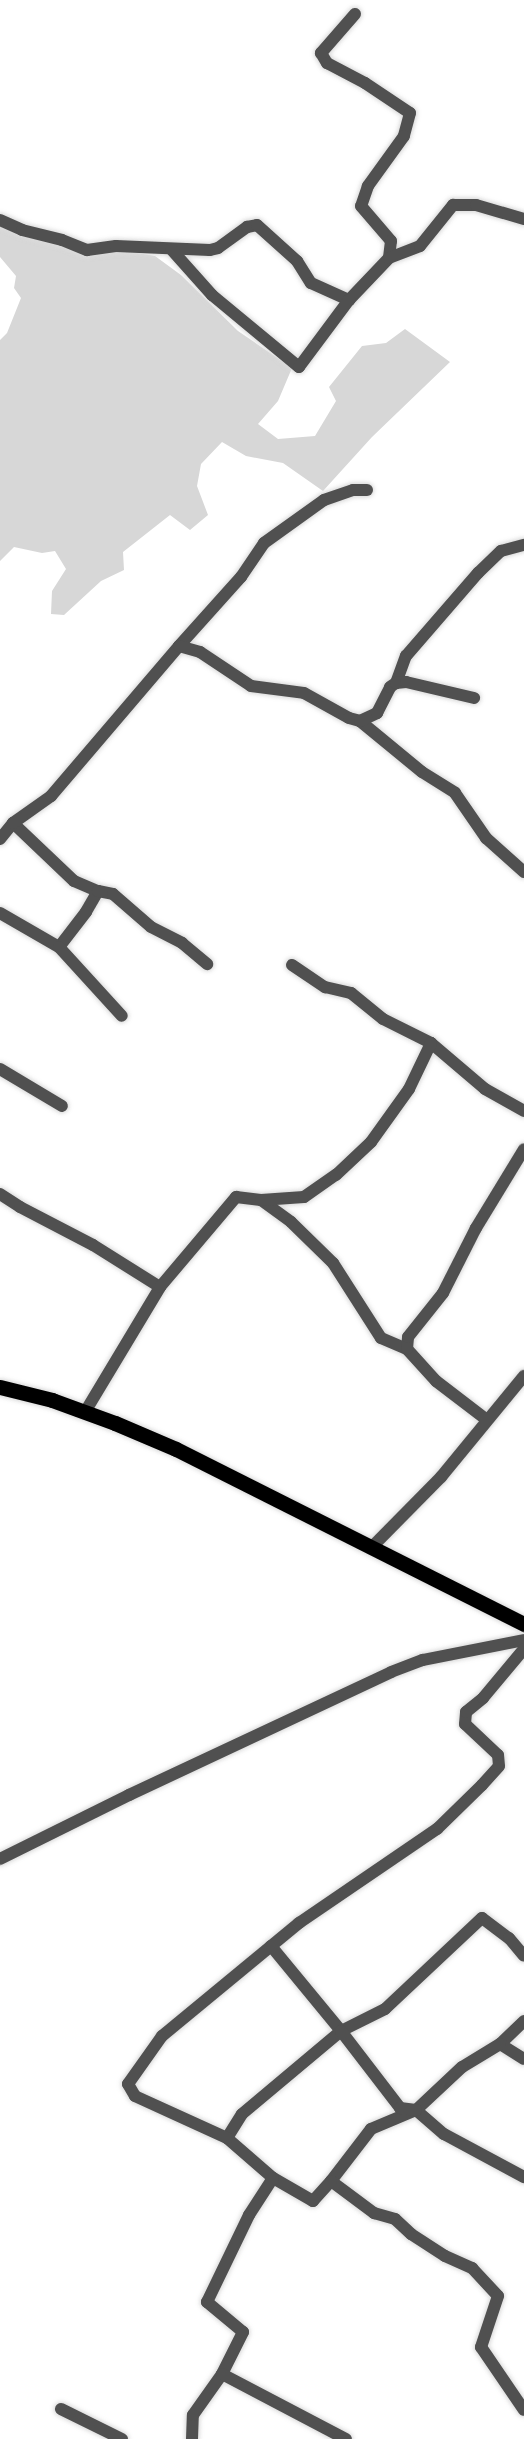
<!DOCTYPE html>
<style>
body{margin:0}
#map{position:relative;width:524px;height:2439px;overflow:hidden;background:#fff;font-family:"Alegreya Sans",sans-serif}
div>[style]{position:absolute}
.green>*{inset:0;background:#d7d7d7}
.roads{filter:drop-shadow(0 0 2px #dbdbdb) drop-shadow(0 0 2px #dbdbdb)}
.minor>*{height:12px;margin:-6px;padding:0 6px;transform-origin:6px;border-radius:6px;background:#505050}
.major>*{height:15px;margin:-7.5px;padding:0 7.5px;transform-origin:7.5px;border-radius:7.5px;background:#000}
span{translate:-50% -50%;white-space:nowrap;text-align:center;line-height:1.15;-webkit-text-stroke:4.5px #fff;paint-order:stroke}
</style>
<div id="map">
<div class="green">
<div style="clip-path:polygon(0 224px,93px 252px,132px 252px,155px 256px,181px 275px,238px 331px,292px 368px,278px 401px,258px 424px,278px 439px,315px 436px,336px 401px,329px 387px,362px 346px,386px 343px,405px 329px,450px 362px,372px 437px,323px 491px,283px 463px,246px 456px,222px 442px,201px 464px,197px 486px,208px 515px,190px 530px,170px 515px,123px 552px,124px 570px,101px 581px,64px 615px,51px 614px,52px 591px,66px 569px,55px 551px,42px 553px,14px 547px,0 561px,0 340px,7px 333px,21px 298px,14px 288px,16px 276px,0 257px)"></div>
</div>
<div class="roads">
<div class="minor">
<div style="left:355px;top:14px;width:52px;rotate:131.1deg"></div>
<div style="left:321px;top:53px;width:12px;rotate:59deg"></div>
<div style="left:327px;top:63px;width:43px;rotate:27.8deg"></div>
<div style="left:365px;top:83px;width:54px;rotate:33.7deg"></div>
<div style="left:410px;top:113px;width:24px;rotate:105deg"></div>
<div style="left:404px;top:136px;width:62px;rotate:125.8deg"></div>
<div style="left:368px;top:186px;width:21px;rotate:109deg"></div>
<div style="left:361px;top:206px;width:46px;rotate:49.4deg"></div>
<div style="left:391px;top:241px;width:17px;rotate:97deg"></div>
<div style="left:0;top:220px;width:24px;rotate:24deg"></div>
<div style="left:22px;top:230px;width:41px;rotate:14deg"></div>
<div style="left:62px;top:240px;width:27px;rotate:22deg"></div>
<div style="left:87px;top:250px;width:29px;rotate:-8deg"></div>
<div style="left:116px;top:246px;width:94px;rotate:2.4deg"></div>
<div style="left:210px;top:250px;width:8px;rotate:-14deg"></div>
<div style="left:218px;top:248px;width:36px;rotate:-36deg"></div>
<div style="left:247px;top:227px;width:10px;rotate:-11deg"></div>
<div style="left:257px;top:225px;width:54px;rotate:42deg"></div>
<div style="left:297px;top:261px;width:26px;rotate:58deg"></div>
<div style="left:311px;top:283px;width:42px;rotate:24.1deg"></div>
<div style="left:349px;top:300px;width:58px;rotate:-46.4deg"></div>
<div style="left:389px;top:258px;width:33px;rotate:-21deg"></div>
<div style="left:420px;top:246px;width:53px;rotate:-51.2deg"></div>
<div style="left:453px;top:205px;width:23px"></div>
<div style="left:476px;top:205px;width:50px;rotate:16.3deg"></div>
<div style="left:171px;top:249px;width:62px;rotate:48.3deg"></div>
<div style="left:212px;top:295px;width:113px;rotate:39.6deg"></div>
<div style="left:299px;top:367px;width:84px;rotate:-53.3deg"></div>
<div style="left:179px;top:646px;width:93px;rotate:-48.1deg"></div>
<div style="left:241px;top:577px;width:41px;rotate:-55.9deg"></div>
<div style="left:264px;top:543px;width:74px;rotate:-35.6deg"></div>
<div style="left:324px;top:500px;width:31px;rotate:-19deg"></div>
<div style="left:353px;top:490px;width:14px"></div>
<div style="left:396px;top:683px;width:29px;rotate:-70deg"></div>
<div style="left:406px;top:656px;width:110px;rotate:-49.1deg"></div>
<div style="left:478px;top:573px;width:32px;rotate:-44deg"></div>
<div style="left:501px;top:551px;width:24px;rotate:-15deg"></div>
<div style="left:360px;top:721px;width:80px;rotate:39.4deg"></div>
<div style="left:422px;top:772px;width:39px;rotate:32deg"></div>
<div style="left:455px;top:793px;width:55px;rotate:55.4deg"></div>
<div style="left:486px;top:838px;width:51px;rotate:41.8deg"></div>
<div style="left:13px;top:823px;width:84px;rotate:43.6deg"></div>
<div style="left:74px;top:881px;width:26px;rotate:23deg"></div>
<div style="left:98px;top:891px;width:24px;rotate:120deg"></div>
<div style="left:86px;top:912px;width:44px;rotate:127.6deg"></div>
<div style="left:0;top:839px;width:21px;rotate:-51deg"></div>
<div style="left:13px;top:823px;width:47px;rotate:-35.4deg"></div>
<div style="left:51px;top:796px;width:197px;rotate:-49.5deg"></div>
<div style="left:179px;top:646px;width:22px;rotate:16deg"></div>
<div style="left:200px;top:652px;width:61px;rotate:33.7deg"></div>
<div style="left:251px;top:686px;width:53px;rotate:7.5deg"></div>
<div style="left:304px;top:693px;width:51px;rotate:29.1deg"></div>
<div style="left:349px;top:718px;width:11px;rotate:15deg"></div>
<div style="left:360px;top:721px;width:19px;rotate:-25deg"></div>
<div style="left:377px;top:713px;width:29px;rotate:-63deg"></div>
<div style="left:390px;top:687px;width:7px;rotate:-34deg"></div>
<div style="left:396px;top:683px;width:10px;rotate:-6deg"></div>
<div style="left:406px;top:682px;width:70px;rotate:13.2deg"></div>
<div style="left:98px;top:891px;width:15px;rotate:11deg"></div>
<div style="left:113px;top:894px;width:50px;rotate:41deg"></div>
<div style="left:151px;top:927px;width:35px;rotate:27deg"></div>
<div style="left:182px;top:943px;width:33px;rotate:40deg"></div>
<div style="left:0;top:913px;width:68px;rotate:30deg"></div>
<div style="left:59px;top:947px;width:93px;rotate:47.6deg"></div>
<div style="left:292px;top:965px;width:40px;rotate:34deg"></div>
<div style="left:325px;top:987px;width:27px;rotate:13deg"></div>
<div style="left:351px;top:993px;width:41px;rotate:39.1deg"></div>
<div style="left:383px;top:1019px;width:54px;rotate:26.6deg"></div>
<div style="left:431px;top:1043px;width:71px;rotate:40.4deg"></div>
<div style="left:485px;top:1089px;width:45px;rotate:29.4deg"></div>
<div style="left:0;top:1069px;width:72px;rotate:30.8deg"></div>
<div style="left:0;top:1194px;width:24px;rotate:33deg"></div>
<div style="left:20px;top:1207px;width:82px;rotate:27.5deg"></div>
<div style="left:93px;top:1245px;width:79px;rotate:32.1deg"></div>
<div style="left:261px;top:1200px;width:37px;rotate:36deg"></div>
<div style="left:291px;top:1222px;width:59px;rotate:44.3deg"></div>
<div style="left:333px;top:1263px;width:89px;rotate:57.4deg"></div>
<div style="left:381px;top:1338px;width:28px;rotate:23deg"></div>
<div style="left:85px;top:1412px;width:146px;rotate:-59deg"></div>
<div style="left:160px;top:1287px;width:118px;rotate:-49.8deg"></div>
<div style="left:236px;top:1197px;width:25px;rotate:7deg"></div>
<div style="left:261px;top:1200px;width:43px;rotate:-4deg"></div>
<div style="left:304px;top:1197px;width:39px;rotate:-35deg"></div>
<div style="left:336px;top:1175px;width:48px;rotate:-43.3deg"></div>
<div style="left:371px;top:1142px;width:65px;rotate:-54.4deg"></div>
<div style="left:409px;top:1089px;width:51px;rotate:-64.4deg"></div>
<div style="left:487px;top:1420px;width:64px;rotate:-142.6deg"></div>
<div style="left:436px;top:1381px;width:43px;rotate:-132.2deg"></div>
<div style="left:407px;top:1349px;width:12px;rotate:-85deg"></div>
<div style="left:408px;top:1337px;width:56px;rotate:-51.5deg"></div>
<div style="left:443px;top:1293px;width:73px;rotate:-63.1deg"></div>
<div style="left:476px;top:1228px;width:92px;rotate:-58.7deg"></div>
<div style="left:371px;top:1548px;width:100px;rotate:-45.4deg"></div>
<div style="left:441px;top:1477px;width:131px;rotate:-50.6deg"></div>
<div style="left:0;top:1859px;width:144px;rotate:-26.4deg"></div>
<div style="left:129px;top:1795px;width:289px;rotate:-25.1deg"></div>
<div style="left:391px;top:1672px;width:34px;rotate:-21deg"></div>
<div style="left:423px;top:1660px;width:103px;rotate:-11.2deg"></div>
<div style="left:271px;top:1946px;width:110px;rotate:50.5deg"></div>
<div style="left:341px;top:2031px;width:49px;rotate:-26.6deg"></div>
<div style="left:385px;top:2009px;width:133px;rotate:-43.2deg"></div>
<div style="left:482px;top:1918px;width:34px;rotate:37deg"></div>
<div style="left:509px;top:1938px;width:23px;rotate:50deg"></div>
<div style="left:524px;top:2021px;width:33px;rotate:136deg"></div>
<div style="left:500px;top:2044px;width:28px;rotate:32deg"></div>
<div style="left:500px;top:2044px;width:44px;rotate:148.8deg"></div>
<div style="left:462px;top:2067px;width:63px;rotate:136.9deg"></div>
<div style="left:416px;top:2110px;width:37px;rotate:41deg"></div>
<div style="left:444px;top:2134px;width:91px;rotate:28.3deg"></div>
<div style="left:416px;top:2110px;width:49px;rotate:157.1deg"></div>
<div style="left:371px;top:2129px;width:66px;rotate:127.6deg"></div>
<div style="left:331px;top:2181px;width:54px;rotate:36.7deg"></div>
<div style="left:374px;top:2213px;width:22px;rotate:16deg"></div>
<div style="left:395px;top:2219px;width:22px;rotate:43deg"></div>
<div style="left:411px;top:2234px;width:40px;rotate:32.9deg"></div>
<div style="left:445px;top:2256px;width:30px;rotate:24deg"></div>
<div style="left:472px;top:2268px;width:38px;rotate:47deg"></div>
<div style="left:498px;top:2296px;width:54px;rotate:108.4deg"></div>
<div style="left:481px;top:2347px;width:76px;rotate:55.7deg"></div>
<div style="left:227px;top:2138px;width:28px;rotate:-58deg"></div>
<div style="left:242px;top:2114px;width:129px;rotate:-40deg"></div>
<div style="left:341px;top:2031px;width:97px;rotate:52.5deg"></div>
<div style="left:400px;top:2108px;width:16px;rotate:7deg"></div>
<div style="left:331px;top:2181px;width:27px;rotate:132deg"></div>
<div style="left:313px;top:2201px;width:46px;rotate:-150.1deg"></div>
<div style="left:273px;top:2178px;width:61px;rotate:-139deg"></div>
<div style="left:227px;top:2138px;width:101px;rotate:-155.5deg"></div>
<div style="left:135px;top:2096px;width:14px;rotate:-120deg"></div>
<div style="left:128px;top:2084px;width:59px;rotate:-54.7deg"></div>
<div style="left:162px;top:2036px;width:178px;rotate:-39.5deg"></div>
<div style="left:299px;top:1923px;width:167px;rotate:-34.3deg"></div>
<div style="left:437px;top:1829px;width:63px;rotate:-44.4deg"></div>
<div style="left:482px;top:1785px;width:25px;rotate:-48deg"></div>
<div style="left:499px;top:1766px;width:11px;rotate:-95deg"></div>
<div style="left:498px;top:1755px;width:45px;rotate:-136.8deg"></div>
<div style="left:465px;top:1724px;width:12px;rotate:-85deg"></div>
<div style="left:466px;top:1712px;width:22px;rotate:-39deg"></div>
<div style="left:483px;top:1698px;width:64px;rotate:-50.1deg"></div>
<div style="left:222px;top:2374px;width:47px;rotate:-63.4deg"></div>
<div style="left:243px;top:2332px;width:47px;rotate:-140.2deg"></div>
<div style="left:207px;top:2302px;width:97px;rotate:-64.2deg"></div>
<div style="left:249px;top:2215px;width:44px;rotate:-57deg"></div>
<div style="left:61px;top:2409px;width:68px;rotate:26.2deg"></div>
<div style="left:192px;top:2439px;width:24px;rotate:-88deg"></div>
<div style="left:193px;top:2415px;width:50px;rotate:-54.7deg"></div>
<div style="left:222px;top:2374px;width:140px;rotate:27.7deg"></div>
</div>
<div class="major">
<div style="left:0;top:1387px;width:54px;rotate:14deg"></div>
<div style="left:52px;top:1400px;width:67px;rotate:20.1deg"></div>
<div style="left:115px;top:1423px;width:66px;rotate:23.1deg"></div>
<div style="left:176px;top:1449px;width:390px;rotate:26.7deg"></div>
</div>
</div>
</div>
